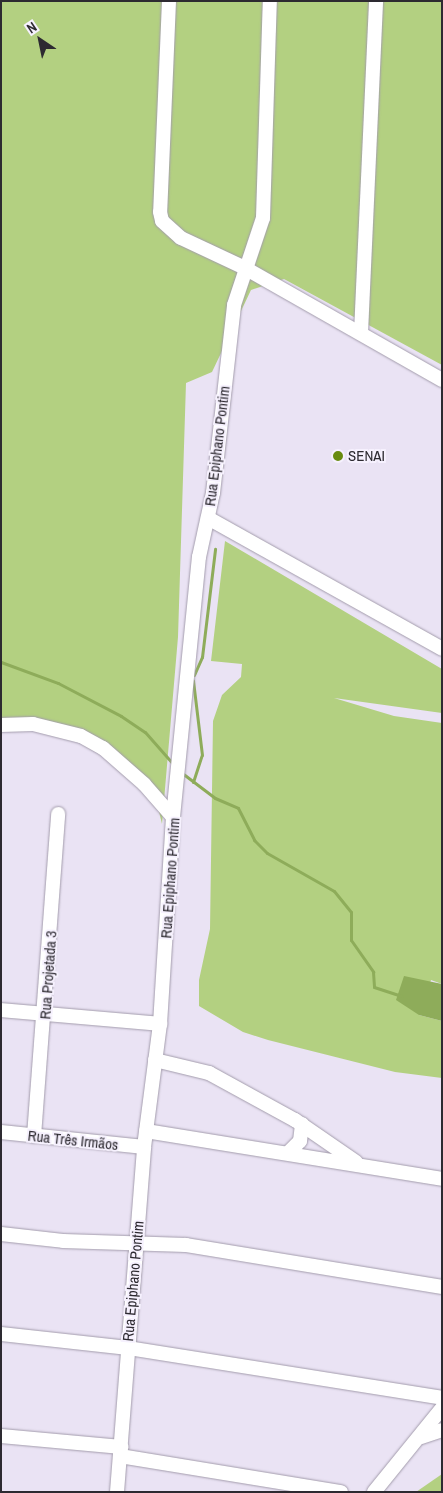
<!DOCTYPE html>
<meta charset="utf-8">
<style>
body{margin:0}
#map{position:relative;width:443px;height:1493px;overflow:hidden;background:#eae3f4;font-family:"Archivo Narrow",sans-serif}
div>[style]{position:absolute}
.green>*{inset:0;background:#b3d081}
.water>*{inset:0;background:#8eac5a}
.stream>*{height:3px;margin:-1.5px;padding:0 1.5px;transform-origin:1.5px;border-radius:1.5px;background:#8eac5a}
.roads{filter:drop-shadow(0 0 1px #a39cac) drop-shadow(0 0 1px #a39cac)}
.street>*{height:14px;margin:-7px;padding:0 7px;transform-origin:7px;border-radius:7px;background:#fff}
.dots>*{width:14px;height:14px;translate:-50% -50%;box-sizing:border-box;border:2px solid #f6f1fe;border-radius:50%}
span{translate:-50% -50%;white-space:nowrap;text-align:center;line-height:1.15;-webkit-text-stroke:4px #f6f1fe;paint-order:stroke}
.street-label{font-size:15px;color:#2d2a31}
.poi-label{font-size:15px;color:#2d2a31}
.left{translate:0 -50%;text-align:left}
.frame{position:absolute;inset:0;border:2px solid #2d2a31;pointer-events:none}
.north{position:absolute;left:15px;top:15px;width:50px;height:50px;-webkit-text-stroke:4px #f6f1fe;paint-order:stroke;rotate:326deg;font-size:14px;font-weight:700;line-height:20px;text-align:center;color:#2d2a31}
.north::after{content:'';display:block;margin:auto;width:18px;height:22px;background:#2d2a31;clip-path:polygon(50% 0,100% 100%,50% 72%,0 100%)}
</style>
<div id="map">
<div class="green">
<div style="clip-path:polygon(1px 1px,442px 1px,442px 365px,284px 279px,251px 290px,212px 372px,186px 383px,178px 637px,162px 824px,153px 787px,57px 726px,1px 729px)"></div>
<div style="clip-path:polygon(225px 541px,442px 669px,442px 713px,334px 698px,394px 716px,442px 723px,442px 984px,431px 980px,419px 1015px,442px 1021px,442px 1078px,395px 1072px,268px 1040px,243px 1032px,199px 1006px,199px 980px,210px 929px,213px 721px,222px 695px,241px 677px,242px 664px,211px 661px)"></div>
<div style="clip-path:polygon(442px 1474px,442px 1492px,416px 1492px)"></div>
</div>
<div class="water">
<div style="clip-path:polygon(404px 976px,442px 984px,442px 1021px,419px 1015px,396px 1000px)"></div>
</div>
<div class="stream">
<div style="left:1px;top:662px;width:61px;rotate:20.2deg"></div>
<div style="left:58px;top:683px;width:71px;rotate:27.6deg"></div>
<div style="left:121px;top:716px;width:29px;rotate:34deg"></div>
<div style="left:145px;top:732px;width:44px;rotate:48.7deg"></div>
<div style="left:194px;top:675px;width:20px;rotate:-66deg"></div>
<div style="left:202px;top:657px;width:109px;rotate:-83.1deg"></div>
<div style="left:182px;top:773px;width:41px;rotate:37.1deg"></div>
<div style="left:215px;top:798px;width:25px;rotate:23deg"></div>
<div style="left:238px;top:808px;width:36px;rotate:63deg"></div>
<div style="left:254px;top:840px;width:18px;rotate:45deg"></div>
<div style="left:267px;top:853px;width:77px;rotate:29.6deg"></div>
<div style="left:334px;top:891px;width:27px;rotate:51deg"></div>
<div style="left:351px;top:912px;width:28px;rotate:90deg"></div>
<div style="left:351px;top:940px;width:39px;rotate:55deg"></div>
<div style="left:373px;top:972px;width:15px;rotate:86deg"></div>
<div style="left:374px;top:987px;width:29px;rotate:18deg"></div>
<div style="left:193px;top:782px;width:28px;rotate:-72deg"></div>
<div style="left:202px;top:755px;width:75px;rotate:-96.9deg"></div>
</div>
<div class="roads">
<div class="street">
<div style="left:169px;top:1px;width:211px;rotate:92.4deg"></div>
<div style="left:160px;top:212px;width:9px;rotate:77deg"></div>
<div style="left:162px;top:221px;width:25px;rotate:42deg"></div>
<div style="left:181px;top:238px;width:71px;rotate:25.1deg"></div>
<div style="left:245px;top:268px;width:227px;rotate:29.6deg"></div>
<div style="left:361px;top:333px;width:332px;rotate:-87.4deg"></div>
<div style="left:208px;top:518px;width:268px;rotate:29.2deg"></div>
<div style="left:1px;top:725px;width:32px;rotate:-2deg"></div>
<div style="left:33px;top:724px;width:49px;rotate:14deg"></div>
<div style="left:81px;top:736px;width:25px;rotate:29deg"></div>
<div style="left:103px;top:748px;width:55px;rotate:41.3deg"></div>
<div style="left:144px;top:784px;width:44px;rotate:48.7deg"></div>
<div style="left:1px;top:1010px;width:160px;rotate:5deg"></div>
<div style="left:155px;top:1060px;width:56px;rotate:13.5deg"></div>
<div style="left:209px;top:1073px;width:98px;rotate:28.7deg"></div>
<div style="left:295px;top:1120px;width:74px;rotate:34.5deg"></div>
<div style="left:146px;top:1131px;width:300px;rotate:9.2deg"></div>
<div style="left:1px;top:1132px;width:144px;rotate:6deg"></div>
<div style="left:34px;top:1136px;width:323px;rotate:-85.7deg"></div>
<div style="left:288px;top:1153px;width:17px;rotate:-45deg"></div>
<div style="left:300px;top:1141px;width:17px;rotate:-83deg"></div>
<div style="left:1px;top:1234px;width:62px;rotate:6.4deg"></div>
<div style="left:63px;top:1241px;width:123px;rotate:1.9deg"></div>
<div style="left:186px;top:1245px;width:259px;rotate:9.3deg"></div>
<div style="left:1px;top:1334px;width:128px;rotate:6.3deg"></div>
<div style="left:128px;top:1348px;width:318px;rotate:9deg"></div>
<div style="left:1px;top:1436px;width:121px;rotate:5.2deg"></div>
<div style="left:421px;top:1437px;width:22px;rotate:-18deg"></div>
<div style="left:120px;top:1456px;width:224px;rotate:9.3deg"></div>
<div style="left:117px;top:1492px;width:346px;rotate:-85.5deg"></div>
<div style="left:144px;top:1147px;width:124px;rotate:-82.6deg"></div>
<div style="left:160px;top:1024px;width:207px;rotate:-86.4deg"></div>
<div style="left:173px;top:817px;width:261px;rotate:-84.3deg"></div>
<div style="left:199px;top:557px;width:66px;rotate:-77.7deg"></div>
<div style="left:213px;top:493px;width:189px;rotate:-83.6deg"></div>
<div style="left:234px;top:305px;width:92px;rotate:-71.6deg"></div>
<div style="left:263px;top:218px;width:217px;rotate:-88.2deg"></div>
<div style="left:374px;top:1492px;width:108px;rotate:-51deg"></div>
</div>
</div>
<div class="dots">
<div style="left:338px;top:456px;background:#688b0f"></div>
</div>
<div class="street-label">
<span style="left:217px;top:446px;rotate:-83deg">Rua Epiphano Pontim</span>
<span style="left:170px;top:878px;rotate:-86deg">Rua Epiphano Pontim</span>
<span style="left:48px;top:975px;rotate:-86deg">Rua Projetada 3</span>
<span style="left:73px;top:1140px;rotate:6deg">Rua Três Irmãos</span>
<span style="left:133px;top:1281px;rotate:-85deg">Rua Epiphano Pontim</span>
</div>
<div class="poi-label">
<span class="left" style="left:348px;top:456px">SENAI</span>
</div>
<div class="frame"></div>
<div class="north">N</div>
</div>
